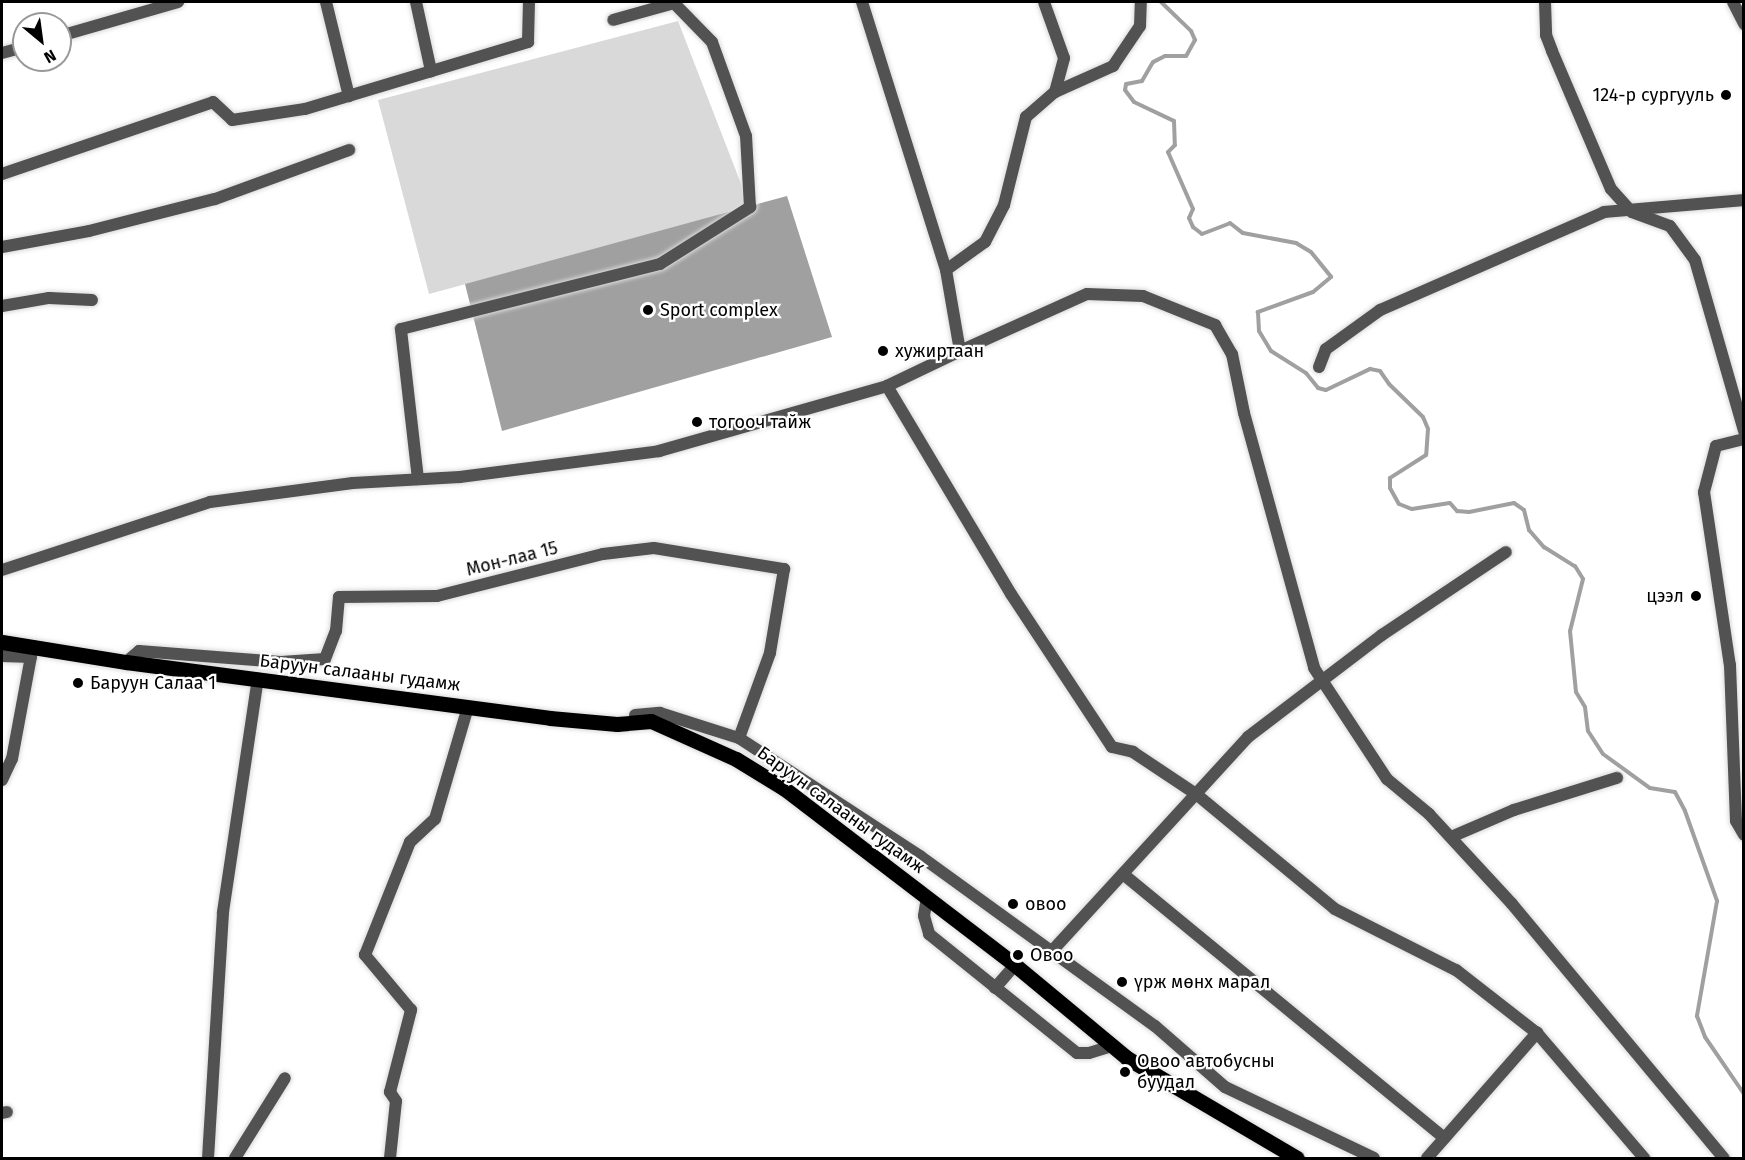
<!DOCTYPE html>
<meta charset="utf-8">
<style>
body{margin:0}
#map{position:relative;width:1745px;height:1160px;overflow:hidden;background:#fff;font-family:"Fira Sans",sans-serif}
div>[style]{position:absolute}
.green>*{inset:0;background:#d9d9d9}
.water>*{inset:0;background:#a0a0a0}
.stream>*{height:4px;margin:-2px;padding:0 2px;transform-origin:2px;border-radius:2px;background:#a0a0a0}
.roads{filter:drop-shadow(0 0 2px #dbdbdb) drop-shadow(0 0 2px #dbdbdb)}
.minor>*{height:12px;margin:-6px;padding:0 6px;transform-origin:6px;border-radius:6px;background:#525252}
.major>*{height:15px;margin:-7.5px;padding:0 7.5px;transform-origin:7.5px;border-radius:7.5px;background:#000}
.dots>*{width:16px;height:16px;translate:-50% -50%;box-sizing:border-box;border:3px solid #fff;border-radius:50%}
span{translate:-50% -50%;white-space:nowrap;text-align:center;line-height:1.15;-webkit-text-stroke:4.5px #fff;paint-order:stroke}
.poi-label{font-size:18px;color:#000}
.right{translate:-100% -50%;text-align:right}
.left{translate:0 -50%;text-align:left}
.street-label{font-size:18px;color:#000}
.frame{position:absolute;inset:0;border:3px solid #000;pointer-events:none}
.north{position:absolute;left:12px;top:12px;width:60px;height:60px;box-sizing:border-box;background:#fff;border:2px solid #999;border-radius:50%;rotate:151deg;font-size:16px;font-weight:700;line-height:24px;text-align:center;color:#000}
.north::after{content:'';display:block;margin:auto;width:21px;height:27px;background:#000;clip-path:polygon(50% 0,100% 100%,50% 72%,0 100%)}
</style>
<div id="map">
<div class="green">
<div style="clip-path:polygon(678px 21px,750px 207px,429px 294px,378px 100px)"></div>
</div>
<div class="water">
<div style="clip-path:polygon(787px 196px,832px 337px,502px 431px,465px 284px)"></div>
</div>
<div class="stream">
<div style="left:1161px;top:2px;width:42px;rotate:44deg"></div>
<div style="left:1191px;top:31px;width:10px;rotate:66deg"></div>
<div style="left:1195px;top:40px;width:18px;rotate:119deg"></div>
<div style="left:1186px;top:56px;width:21px;rotate:180deg"></div>
<div style="left:1165px;top:56px;width:13px;rotate:153deg"></div>
<div style="left:1153px;top:62px;width:22px;rotate:120deg"></div>
<div style="left:1142px;top:81px;width:16px;rotate:169deg"></div>
<div style="left:1126px;top:84px;width:6px;rotate:99deg"></div>
<div style="left:1125px;top:90px;width:15px;rotate:53deg"></div>
<div style="left:1134px;top:102px;width:44px;rotate:25.4deg"></div>
<div style="left:1174px;top:121px;width:24px;rotate:88deg"></div>
<div style="left:1175px;top:145px;width:10px;rotate:135deg"></div>
<div style="left:1168px;top:152px;width:62px;rotate:66.3deg"></div>
<div style="left:1193px;top:209px;width:10px;rotate:114deg"></div>
<div style="left:1189px;top:218px;width:10px;rotate:66deg"></div>
<div style="left:1193px;top:227px;width:11px;rotate:38deg"></div>
<div style="left:1202px;top:234px;width:30px;rotate:-21deg"></div>
<div style="left:1230px;top:223px;width:16px;rotate:38deg"></div>
<div style="left:1243px;top:233px;width:54px;rotate:10.7deg"></div>
<div style="left:1296px;top:243px;width:17px;rotate:31deg"></div>
<div style="left:1311px;top:252px;width:32px;rotate:51deg"></div>
<div style="left:1331px;top:277px;width:23px;rotate:140deg"></div>
<div style="left:1313px;top:292px;width:59px;rotate:160deg"></div>
<div style="left:1258px;top:312px;width:19px;rotate:87deg"></div>
<div style="left:1259px;top:331px;width:23px;rotate:59deg"></div>
<div style="left:1271px;top:351px;width:41px;rotate:32.2deg"></div>
<div style="left:1306px;top:373px;width:19px;rotate:51deg"></div>
<div style="left:1318px;top:388px;width:8px;rotate:14deg"></div>
<div style="left:1326px;top:390px;width:49px;rotate:-25.5deg"></div>
<div style="left:1370px;top:369px;width:10px;rotate:11deg"></div>
<div style="left:1380px;top:371px;width:16px;rotate:55deg"></div>
<div style="left:1389px;top:384px;width:47px;rotate:44.1deg"></div>
<div style="left:1423px;top:417px;width:13px;rotate:67deg"></div>
<div style="left:1428px;top:429px;width:26px;rotate:94deg"></div>
<div style="left:1426px;top:455px;width:43px;rotate:147.4deg"></div>
<div style="left:1390px;top:478px;width:10px;rotate:90deg"></div>
<div style="left:1390px;top:488px;width:18px;rotate:61deg"></div>
<div style="left:1399px;top:504px;width:14px;rotate:21deg"></div>
<div style="left:1412px;top:509px;width:38px;rotate:-9deg"></div>
<div style="left:1450px;top:503px;width:11px;rotate:49deg"></div>
<div style="left:1457px;top:511px;width:12px;rotate:5deg"></div>
<div style="left:1469px;top:512px;width:46px;rotate:-11.3deg"></div>
<div style="left:1514px;top:503px;width:12px;rotate:35deg"></div>
<div style="left:1524px;top:510px;width:21px;rotate:76deg"></div>
<div style="left:1529px;top:530px;width:23px;rotate:49deg"></div>
<div style="left:1544px;top:547px;width:36px;rotate:32deg"></div>
<div style="left:1575px;top:566px;width:15px;rotate:58deg"></div>
<div style="left:1583px;top:579px;width:54px;rotate:104deg"></div>
<div style="left:1570px;top:631px;width:61px;rotate:84.4deg"></div>
<div style="left:1576px;top:692px;width:17px;rotate:59deg"></div>
<div style="left:1585px;top:707px;width:24px;rotate:83deg"></div>
<div style="left:1588px;top:731px;width:27px;rotate:57deg"></div>
<div style="left:1603px;top:754px;width:58px;rotate:35.9deg"></div>
<div style="left:1650px;top:788px;width:25px;rotate:9deg"></div>
<div style="left:1675px;top:792px;width:21px;rotate:62deg"></div>
<div style="left:1685px;top:811px;width:96px;rotate:70.4deg"></div>
<div style="left:1717px;top:901px;width:117px;rotate:99.9deg"></div>
<div style="left:1697px;top:1016px;width:22px;rotate:69deg"></div>
<div style="left:1705px;top:1037px;width:69px;rotate:55.6deg"></div>
<div style="left:1744px;top:1119px;width:10px;rotate:90deg"></div>
</div>
<div class="roads">
<div class="minor">
<div style="left:326px;top:2px;width:97px;rotate:76.3deg"></div>
<div style="left:416px;top:2px;width:71px;rotate:77.7deg"></div>
<div style="left:1545px;top:2px;width:33px;rotate:88deg"></div>
<div style="left:1546px;top:35px;width:17px;rotate:69deg"></div>
<div style="left:1552px;top:51px;width:150px;rotate:66.9deg"></div>
<div style="left:1611px;top:189px;width:31px;rotate:48deg"></div>
<div style="left:1632px;top:212px;width:40px;rotate:20.2deg"></div>
<div style="left:1670px;top:226px;width:42px;rotate:53.7deg"></div>
<div style="left:1695px;top:260px;width:178px;rotate:74deg"></div>
<div style="left:1733px;top:2px;width:25px;rotate:63deg"></div>
<div style="left:60px;top:36px;width:123px;rotate:-16.1deg"></div>
<div style="left:2px;top:53px;width:23px;rotate:-15deg"></div>
<div style="left:1055px;top:92px;width:64px;rotate:-24.1deg"></div>
<div style="left:1113px;top:66px;width:48px;rotate:-56deg"></div>
<div style="left:1140px;top:26px;width:24px;rotate:-88deg"></div>
<div style="left:2px;top:174px;width:223px;rotate:-18.8deg"></div>
<div style="left:213px;top:102px;width:26px;rotate:43deg"></div>
<div style="left:232px;top:120px;width:74px;rotate:-8.6deg"></div>
<div style="left:305px;top:109px;width:233px;rotate:-16.7deg"></div>
<div style="left:528px;top:42px;width:40px;rotate:-88.6deg"></div>
<div style="left:2px;top:247px;width:88px;rotate:-10.4deg"></div>
<div style="left:89px;top:231px;width:130px;rotate:-14.3deg"></div>
<div style="left:215px;top:199px;width:143px;rotate:-20.1deg"></div>
<div style="left:946px;top:270px;width:48px;rotate:-35.7deg"></div>
<div style="left:985px;top:242px;width:42px;rotate:-62.8deg"></div>
<div style="left:1004px;top:205px;width:91px;rotate:-76deg"></div>
<div style="left:1026px;top:117px;width:38px;rotate:-41deg"></div>
<div style="left:1055px;top:92px;width:35px;rotate:-75deg"></div>
<div style="left:1064px;top:58px;width:59px;rotate:-109.7deg"></div>
<div style="left:2px;top:306px;width:48px;rotate:-9.7deg"></div>
<div style="left:49px;top:298px;width:43px;rotate:2.7deg"></div>
<div style="left:960px;top:351px;width:139px;rotate:-24.2deg"></div>
<div style="left:1087px;top:294px;width:56px;rotate:2deg"></div>
<div style="left:1143px;top:296px;width:78px;rotate:21.9deg"></div>
<div style="left:1215px;top:325px;width:34px;rotate:60deg"></div>
<div style="left:1232px;top:354px;width:60px;rotate:78.5deg"></div>
<div style="left:1244px;top:413px;width:264px;rotate:74.6deg"></div>
<div style="left:1314px;top:668px;width:133px;rotate:56.7deg"></div>
<div style="left:1387px;top:779px;width:55px;rotate:39.8deg"></div>
<div style="left:1429px;top:814px;width:122px;rotate:47.3deg"></div>
<div style="left:1512px;top:904px;width:331px;rotate:50.2deg"></div>
<div style="left:1319px;top:367px;width:19px;rotate:-69deg"></div>
<div style="left:1326px;top:349px;width:67px;rotate:-35.8deg"></div>
<div style="left:1380px;top:310px;width:244px;rotate:-23.6deg"></div>
<div style="left:1604px;top:212px;width:141px;rotate:-4.9deg"></div>
<div style="left:887px;top:386px;width:242px;rotate:59.2deg"></div>
<div style="left:1011px;top:594px;width:183px;rotate:56.6deg"></div>
<div style="left:1112px;top:747px;width:22px;rotate:13deg"></div>
<div style="left:1133px;top:752px;width:76px;rotate:33.7deg"></div>
<div style="left:1196px;top:794px;width:180px;rotate:39.6deg"></div>
<div style="left:1335px;top:909px;width:136px;rotate:26.8deg"></div>
<div style="left:1456px;top:970px;width:103px;rotate:37.9deg"></div>
<div style="left:1537px;top:1033px;width:165px;rotate:49.4deg"></div>
<div style="left:1744px;top:439px;width:29px;rotate:166deg"></div>
<div style="left:1716px;top:446px;width:48px;rotate:104.6deg"></div>
<div style="left:1704px;top:492px;width:175px;rotate:81.5deg"></div>
<div style="left:1730px;top:665px;width:156px;rotate:87.8deg"></div>
<div style="left:1736px;top:821px;width:16px;rotate:60deg"></div>
<div style="left:418px;top:479px;width:151px;rotate:-96.5deg"></div>
<div style="left:401px;top:329px;width:267px;rotate:-14.1deg"></div>
<div style="left:660px;top:264px;width:107px;rotate:-32.3deg"></div>
<div style="left:750px;top:207px;width:71px;rotate:-93.2deg"></div>
<div style="left:746px;top:136px;width:100px;rotate:-109.9deg"></div>
<div style="left:712px;top:42px;width:54px;rotate:-134.3deg"></div>
<div style="left:674px;top:3px;width:63px;rotate:164.4deg"></div>
<div style="left:2px;top:570px;width:219px;rotate:-18.1deg"></div>
<div style="left:210px;top:502px;width:144px;rotate:-7.6deg"></div>
<div style="left:353px;top:483px;width:107px;rotate:-3.2deg"></div>
<div style="left:460px;top:477px;width:201px;rotate:-7.4deg"></div>
<div style="left:659px;top:451px;width:237px;rotate:-15.9deg"></div>
<div style="left:887px;top:386px;width:81px;rotate:-25.6deg"></div>
<div style="left:960px;top:351px;width:82px;rotate:-99.8deg"></div>
<div style="left:946px;top:270px;width:281px;rotate:-107.4deg"></div>
<div style="left:2px;top:656px;width:29px;rotate:2deg"></div>
<div style="left:126px;top:662px;width:17px;rotate:-40deg"></div>
<div style="left:139px;top:651px;width:142px;rotate:4.4deg"></div>
<div style="left:281px;top:662px;width:44px;rotate:-3.9deg"></div>
<div style="left:325px;top:659px;width:30px;rotate:-69deg"></div>
<div style="left:336px;top:631px;width:34px;rotate:-85deg"></div>
<div style="left:339px;top:597px;width:98px;rotate:-0.6deg"></div>
<div style="left:437px;top:596px;width:171px;rotate:-14.2deg"></div>
<div style="left:603px;top:554px;width:51px;rotate:-6.7deg"></div>
<div style="left:654px;top:548px;width:132px;rotate:9.2deg"></div>
<div style="left:784px;top:569px;width:85px;rotate:99.5deg"></div>
<div style="left:770px;top:653px;width:90px;rotate:110deg"></div>
<div style="left:635px;top:715px;width:25px;rotate:-5deg"></div>
<div style="left:660px;top:713px;width:83px;rotate:17.6deg"></div>
<div style="left:739px;top:738px;width:216px;rotate:33.1deg"></div>
<div style="left:920px;top:856px;width:290px;rotate:35.9deg"></div>
<div style="left:1155px;top:1026px;width:93px;rotate:41.1deg"></div>
<div style="left:1225px;top:1087px;width:165px;rotate:25.5deg"></div>
<div style="left:2px;top:780px;width:23px;rotate:-65deg"></div>
<div style="left:12px;top:759px;width:115px;rotate:-79.5deg"></div>
<div style="left:1451px;top:837px;width:69px;rotate:-23.2deg"></div>
<div style="left:1514px;top:810px;width:108px;rotate:-17.3deg"></div>
<div style="left:1123px;top:874px;width:416px;rotate:39.4deg"></div>
<div style="left:927px;top:897px;width:19px;rotate:99deg"></div>
<div style="left:924px;top:916px;width:19px;rotate:74deg"></div>
<div style="left:929px;top:934px;width:190px;rotate:38.8deg"></div>
<div style="left:1077px;top:1053px;width:12px"></div>
<div style="left:1089px;top:1053px;width:24px;rotate:-17deg"></div>
<div style="left:1052px;top:951px;width:290px;rotate:-47.5deg"></div>
<div style="left:1248px;top:737px;width:168px;rotate:-37.3deg"></div>
<div style="left:1382px;top:635px;width:149px;rotate:-33.8deg"></div>
<div style="left:995px;top:988px;width:30px;rotate:-49deg"></div>
<div style="left:2px;top:1113px;width:5px;rotate:-11deg"></div>
<div style="left:208px;top:1158px;width:246px;rotate:-86.5deg"></div>
<div style="left:223px;top:912px;width:236px;rotate:-81.5deg"></div>
<div style="left:235px;top:1158px;width:94px;rotate:-58deg"></div>
<div style="left:390px;top:1158px;width:57px;rotate:-84deg"></div>
<div style="left:396px;top:1101px;width:11px;rotate:-124deg"></div>
<div style="left:390px;top:1092px;width:85px;rotate:-75.6deg"></div>
<div style="left:411px;top:1010px;width:72px;rotate:-129.9deg"></div>
<div style="left:365px;top:955px;width:122px;rotate:-68.3deg"></div>
<div style="left:410px;top:842px;width:34px;rotate:-43deg"></div>
<div style="left:435px;top:819px;width:117px;rotate:-73.6deg"></div>
<div style="left:1427px;top:1158px;width:167px;rotate:-48.7deg"></div>
</div>
<div class="major">
<div style="left:2px;top:642px;width:126px;rotate:9.2deg"></div>
<div style="left:126px;top:662px;width:428px;rotate:7.5deg"></div>
<div style="left:550px;top:718px;width:67px;rotate:5.1deg"></div>
<div style="left:617px;top:724px;width:34px;rotate:-5deg"></div>
<div style="left:651px;top:721px;width:93px;rotate:24.1deg"></div>
<div style="left:736px;top:759px;width:57px;rotate:31.5deg"></div>
<div style="left:785px;top:789px;width:290px;rotate:37.4deg"></div>
<div style="left:1015px;top:965px;width:146px;rotate:39.7deg"></div>
<div style="left:1127px;top:1058px;width:197px;rotate:30.5deg"></div>
</div>
</div>
<div class="dots">
<div style="left:1726px;top:95px;background:#000"></div>
<div style="left:648px;top:310px;background:#000"></div>
<div style="left:883px;top:351px;background:#000"></div>
<div style="left:697px;top:422px;background:#000"></div>
<div style="left:1696px;top:596px;background:#000"></div>
<div style="left:78px;top:683px;background:#000"></div>
<div style="left:1013px;top:904px;background:#000"></div>
<div style="left:1018px;top:955px;background:#000"></div>
<div style="left:1122px;top:982px;background:#000"></div>
<div style="left:1125px;top:1072px;background:#000"></div>
</div>
<div class="poi-label">
<span class="right" style="left:1714px;top:95px">124-р сургууль</span>
<span class="left" style="left:660px;top:310px">Sport complex</span>
<span class="left" style="left:895px;top:351px">хужиртаан</span>
<span class="left" style="left:709px;top:422px">тогооч тайж</span>
<span class="right" style="left:1684px;top:596px">цээл</span>
<span class="left" style="left:90px;top:683px">Баруун Салаа 1</span>
<span class="left" style="left:1025px;top:904px">овоо</span>
<span class="left" style="left:1030px;top:955px">Овоо</span>
<span class="left" style="left:1134px;top:982px">үрж мөнх марал</span>
<span class="left" style="left:1137px;top:1072px">Овоо автобусны<br>буудал</span>
</div>
<div class="street-label">
<span style="left:512px;top:559px;rotate:-14deg">Мон-лаа 15</span>
<span style="left:360px;top:673px;rotate:7deg">Баруун салааны гудамж</span>
<span style="left:841px;top:810px;rotate:36deg">Баруун салааны гудамж</span>
</div>
<div class="frame"></div>
<div class="north">N</div>
</div>
